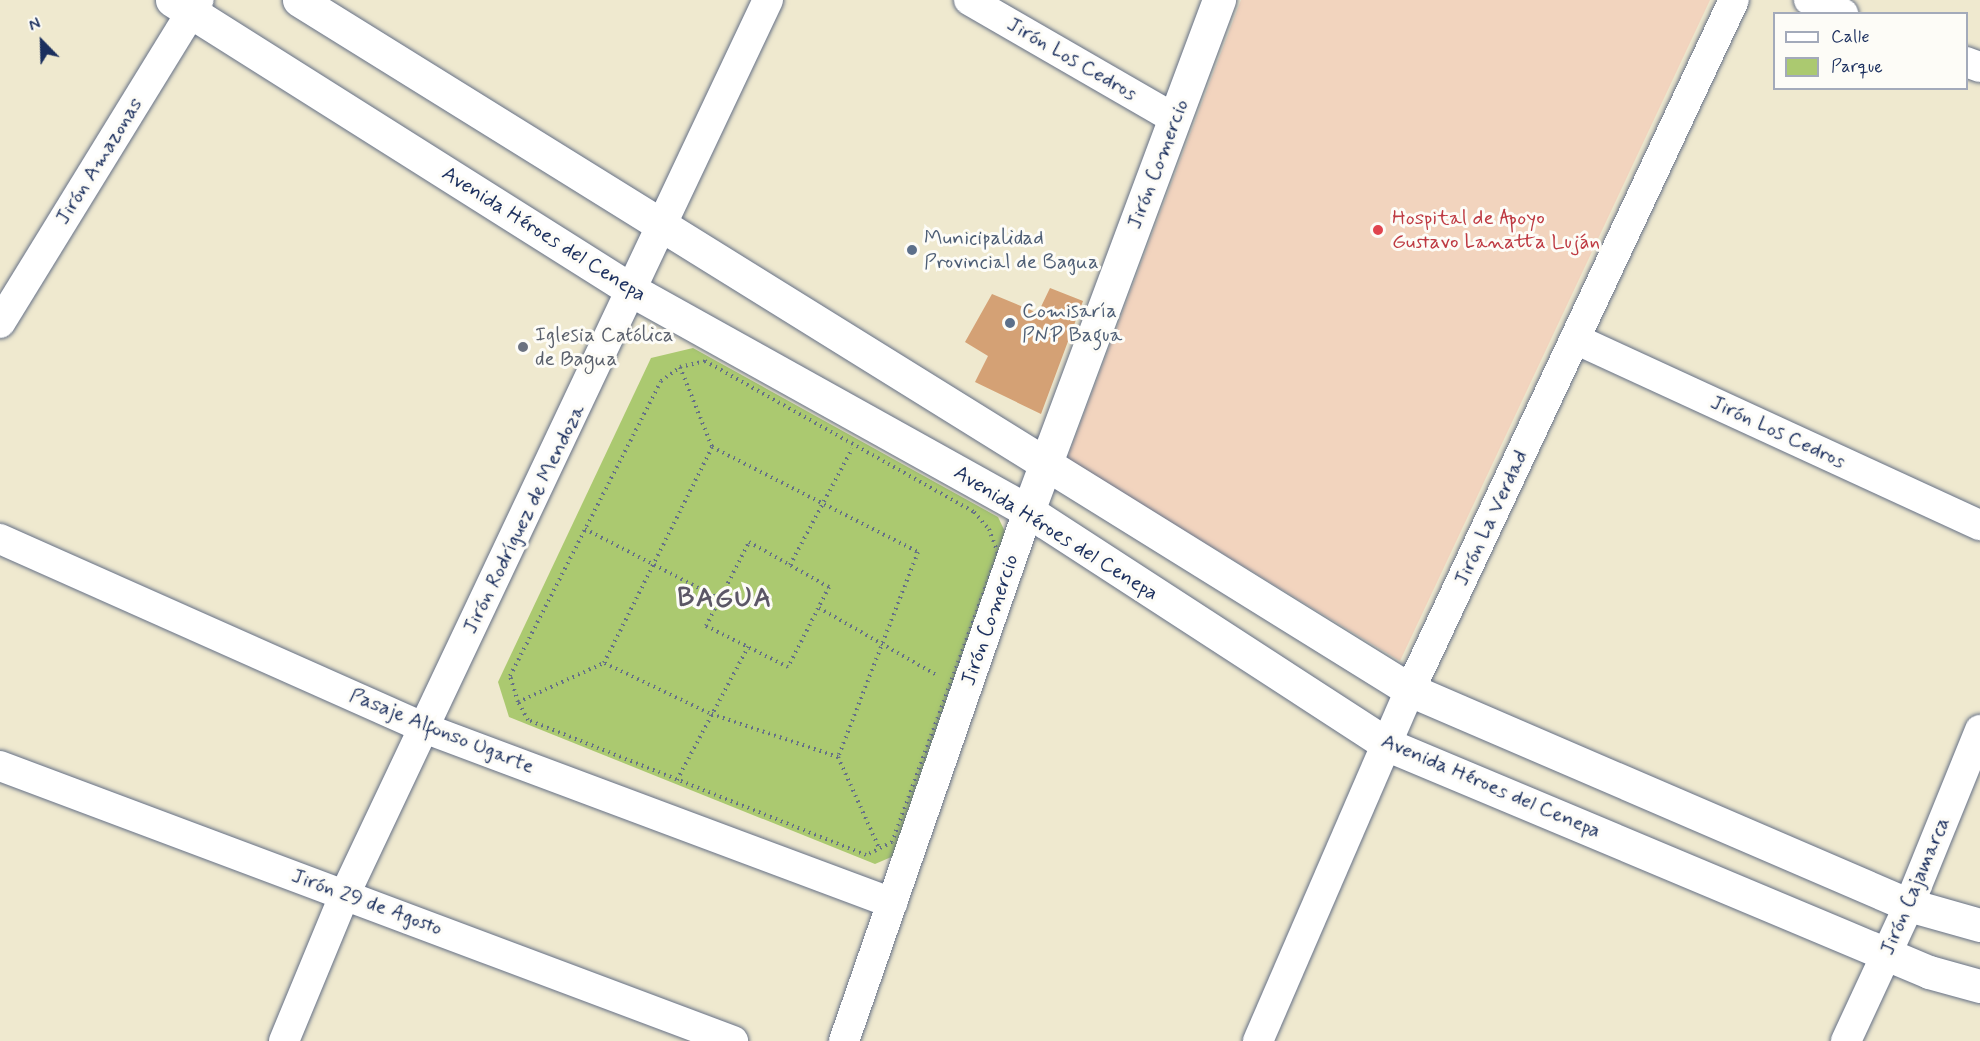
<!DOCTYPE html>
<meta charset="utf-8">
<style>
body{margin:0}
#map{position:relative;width:1980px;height:1041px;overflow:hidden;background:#efe9cf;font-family:Mynerve,sans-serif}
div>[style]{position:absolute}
.built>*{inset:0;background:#f2d4be}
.green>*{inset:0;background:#abc970}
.building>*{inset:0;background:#d4a175}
.path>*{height:4px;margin-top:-2px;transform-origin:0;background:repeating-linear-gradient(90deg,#657086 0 1.5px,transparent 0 6px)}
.roads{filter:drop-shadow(0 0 2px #657086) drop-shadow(0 0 2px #657086)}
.minor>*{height:30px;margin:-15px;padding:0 15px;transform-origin:15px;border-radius:15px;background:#fff}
.major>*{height:33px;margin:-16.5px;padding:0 16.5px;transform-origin:16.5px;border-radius:16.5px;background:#fff}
.dots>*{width:16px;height:16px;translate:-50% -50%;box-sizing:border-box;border:3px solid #fdfcf7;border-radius:50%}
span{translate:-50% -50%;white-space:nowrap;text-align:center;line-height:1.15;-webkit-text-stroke:6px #fdfcf7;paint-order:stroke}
.street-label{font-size:21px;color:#1b2f5e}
.health-label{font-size:21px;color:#be3a42}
.left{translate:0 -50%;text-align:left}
.service-label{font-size:21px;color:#4e5e75}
.worship-label{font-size:21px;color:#5b616d}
.district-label{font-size:27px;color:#5c5766;font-weight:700;letter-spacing:1.5px}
.legend{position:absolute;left:1773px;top:12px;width:195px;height:78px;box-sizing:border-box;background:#fdfcf7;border:2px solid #a3aaba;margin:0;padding:8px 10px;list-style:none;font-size:18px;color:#1b2f5e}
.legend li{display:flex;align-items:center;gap:12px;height:30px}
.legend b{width:30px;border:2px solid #a3aaba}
.north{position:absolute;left:12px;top:12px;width:60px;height:60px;-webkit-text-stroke:4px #fdfcf7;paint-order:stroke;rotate:337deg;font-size:16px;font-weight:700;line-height:24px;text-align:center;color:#1b2f5e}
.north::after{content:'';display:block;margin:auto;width:21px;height:27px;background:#1b2f5e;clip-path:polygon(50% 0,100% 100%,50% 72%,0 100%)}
</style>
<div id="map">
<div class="built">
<div style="clip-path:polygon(1241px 0,1710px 0,1400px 661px,1067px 459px)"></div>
</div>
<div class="green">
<div style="clip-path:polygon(693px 348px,998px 517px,1009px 540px,896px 855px,875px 864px,509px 717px,498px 682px,651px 358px)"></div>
</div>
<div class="building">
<div style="clip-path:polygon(1050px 288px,1083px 301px,1041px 414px,975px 382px,988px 356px,965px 342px,992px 294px,1038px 313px)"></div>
</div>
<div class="path">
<div style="left:705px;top:361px;width:308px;rotate:29.3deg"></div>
<div style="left:974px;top:512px;width:23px;rotate:49deg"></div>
<div style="left:989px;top:529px;width:27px;rotate:70deg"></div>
<div style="left:998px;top:554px;width:307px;rotate:110.2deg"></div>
<div style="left:892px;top:842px;width:29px;rotate:153deg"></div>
<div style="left:866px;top:855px;width:364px;rotate:-158.2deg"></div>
<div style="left:528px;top:720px;width:21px;rotate:-119deg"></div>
<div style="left:518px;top:702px;width:27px;rotate:-107deg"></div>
<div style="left:510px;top:676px;width:331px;rotate:-62.9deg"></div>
<div style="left:661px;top:381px;width:24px;rotate:-36deg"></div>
<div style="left:680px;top:367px;width:26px;rotate:-13deg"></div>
<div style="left:680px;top:367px;width:86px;rotate:68.2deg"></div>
<div style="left:712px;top:447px;width:231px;rotate:27deg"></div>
<div style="left:918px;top:552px;width:220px;rotate:111.3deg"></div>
<div style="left:838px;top:757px;width:136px;rotate:-161.2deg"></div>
<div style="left:709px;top:713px;width:116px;rotate:-154.5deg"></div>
<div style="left:604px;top:663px;width:241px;rotate:-63.4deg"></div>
<div style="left:585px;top:529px;width:152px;rotate:27.4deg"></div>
<div style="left:749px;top:542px;width:92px;rotate:29.4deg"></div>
<div style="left:829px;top:587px;width:90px;rotate:117.1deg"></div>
<div style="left:788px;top:667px;width:92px;rotate:-153.4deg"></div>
<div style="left:706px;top:626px;width:94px;rotate:-62.9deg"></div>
<div style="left:790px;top:565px;width:132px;rotate:-61.9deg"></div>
<div style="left:819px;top:608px;width:137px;rotate:29.7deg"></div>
<div style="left:518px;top:702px;width:94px;rotate:-24.4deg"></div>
<div style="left:838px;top:757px;width:100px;rotate:65.7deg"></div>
<div style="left:677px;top:780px;width:151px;rotate:-61.9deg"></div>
</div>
<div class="roads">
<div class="minor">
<div style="left:969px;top:0;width:238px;rotate:30deg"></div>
<div style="left:1809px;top:0;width:37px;rotate:22deg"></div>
<div style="left:1966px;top:62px;width:15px;rotate:20deg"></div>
<div style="left:0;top:323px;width:379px;rotate:-58.4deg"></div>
<div style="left:1575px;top:339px;width:446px;rotate:24.7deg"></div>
<div style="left:0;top:539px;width:464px;rotate:24deg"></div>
<div style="left:424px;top:728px;width:500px;rotate:20.5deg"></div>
<div style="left:0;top:766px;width:783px;rotate:20.56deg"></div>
<div style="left:284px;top:1041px;width:159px;rotate:-67.5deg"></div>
<div style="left:345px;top:894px;width:989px;rotate:-64.68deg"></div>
<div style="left:844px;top:1041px;width:561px;rotate:-70.85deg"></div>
<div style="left:1258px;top:1041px;width:382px;rotate:-66.6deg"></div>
<div style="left:1410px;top:690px;width:762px;rotate:-64.85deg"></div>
<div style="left:1846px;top:1041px;width:150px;rotate:-65.1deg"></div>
<div style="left:1909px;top:905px;width:189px;rotate:-67.9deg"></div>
</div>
<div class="major">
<div style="left:172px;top:0;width:545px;rotate:32.26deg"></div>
<div style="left:633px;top:291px;width:452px;rotate:29.1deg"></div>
<div style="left:1028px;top:511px;width:429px;rotate:33deg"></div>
<div style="left:1388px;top:745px;width:587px;rotate:22.76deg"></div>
<div style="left:1929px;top:972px;width:53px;rotate:15.4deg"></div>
<div style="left:299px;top:0;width:1308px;rotate:31.84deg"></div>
<div style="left:1410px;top:690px;width:543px;rotate:23.31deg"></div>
<div style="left:1909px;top:905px;width:74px;rotate:15.7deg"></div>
<div style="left:1028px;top:511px;width:546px;rotate:-69.51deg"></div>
</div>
</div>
<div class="dots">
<div style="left:1378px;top:230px;background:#e0444e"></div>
<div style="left:912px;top:250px;background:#5c6f8a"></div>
<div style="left:1010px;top:323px;background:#5c6f8a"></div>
<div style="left:523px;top:347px;background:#6b7280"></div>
</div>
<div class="street-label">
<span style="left:1072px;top:59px;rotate:30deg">Jirón Los Cedros</span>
<span style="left:99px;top:161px;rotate:-58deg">Jirón Amazonas</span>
<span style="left:1158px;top:164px;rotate:-69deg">Jirón Comercio</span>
<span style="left:544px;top:234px;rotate:32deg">Avenida Héroes del Cenepa</span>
<span style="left:1778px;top:432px;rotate:25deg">Jirón Los Cedros</span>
<span style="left:1491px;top:518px;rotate:-65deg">Jirón La Verdad</span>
<span style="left:524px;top:519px;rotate:-64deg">Jirón Rodríguez de Mendoza</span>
<span style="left:1056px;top:533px;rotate:32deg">Avenida Héroes del Cenepa</span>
<span style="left:990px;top:620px;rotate:-71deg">Jirón Comercio</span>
<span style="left:442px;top:731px;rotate:22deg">Pasaje Alfonso Ugarte</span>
<span style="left:1491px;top:786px;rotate:23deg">Avenida Héroes del Cenepa</span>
<span style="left:1915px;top:886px;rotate:-67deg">Jirón Cajamarca</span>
<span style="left:367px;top:902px;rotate:20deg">Jirón 29 de Agosto</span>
</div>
<div class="health-label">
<span class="left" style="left:1392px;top:230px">Hospital de Apoyo<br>Gustavo Lanatta Luján</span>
</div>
<div class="service-label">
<span class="left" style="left:924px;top:250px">Municipalidad<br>Provincial de Bagua</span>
<span class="left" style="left:1022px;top:323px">Comisaría<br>PNP Bagua</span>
</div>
<div class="worship-label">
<span class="left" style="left:535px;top:347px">Iglesia Católica<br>de Bagua</span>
</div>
<div class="district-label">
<span style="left:725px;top:599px">BAGUA</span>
</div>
<ul class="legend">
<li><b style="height:8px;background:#fff"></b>Calle</li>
<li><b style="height:16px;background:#abc970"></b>Parque</li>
</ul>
<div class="north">N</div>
</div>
